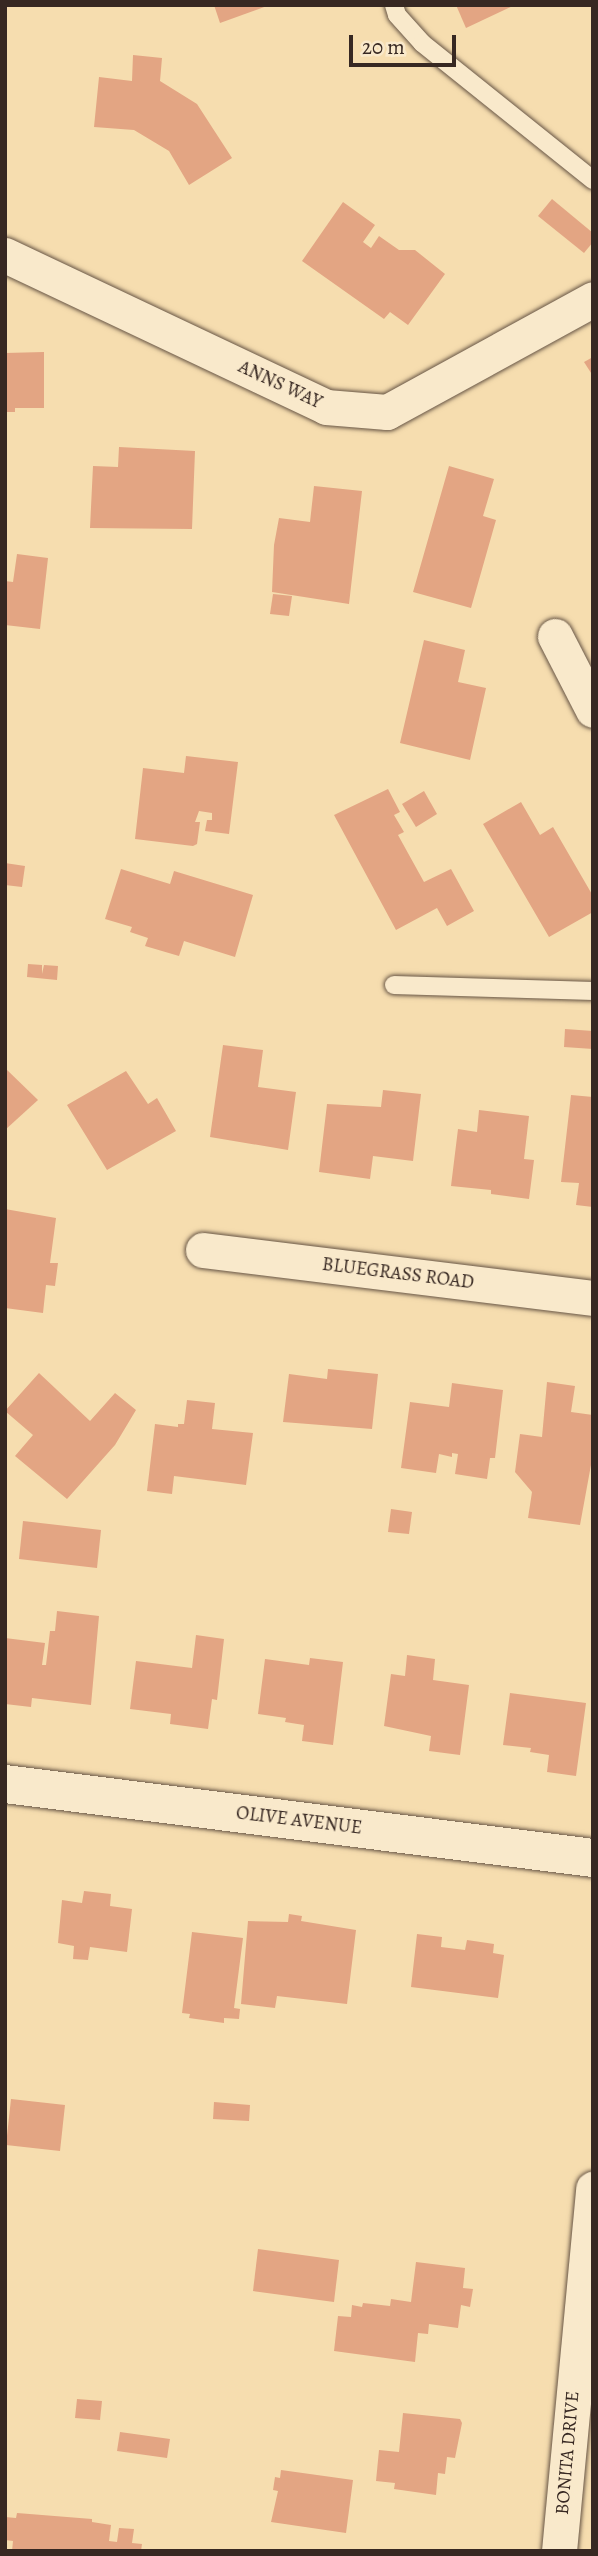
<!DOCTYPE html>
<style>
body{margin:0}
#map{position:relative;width:598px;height:2556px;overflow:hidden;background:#f6ddaf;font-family:Alegreya,serif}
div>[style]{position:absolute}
.building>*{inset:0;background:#e3a583}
.roads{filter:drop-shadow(0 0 2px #675545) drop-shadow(0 0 2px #675545)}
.service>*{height:18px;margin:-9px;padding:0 9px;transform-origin:9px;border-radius:9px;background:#f9e9cb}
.minor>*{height:35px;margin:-17.5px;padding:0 17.5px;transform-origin:17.5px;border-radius:17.5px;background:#f9e9cb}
.secondary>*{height:38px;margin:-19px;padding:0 19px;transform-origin:19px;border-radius:19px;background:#f9e9cb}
span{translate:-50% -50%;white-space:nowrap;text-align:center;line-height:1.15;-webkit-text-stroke:6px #f9e9cb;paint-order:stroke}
.street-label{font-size:19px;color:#372822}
.frame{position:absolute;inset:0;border:7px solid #372822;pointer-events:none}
.scale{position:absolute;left:349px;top:35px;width:107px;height:32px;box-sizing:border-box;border:4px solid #372822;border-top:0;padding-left:9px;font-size:21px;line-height:24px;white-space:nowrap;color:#372822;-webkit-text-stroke:5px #f9e9cb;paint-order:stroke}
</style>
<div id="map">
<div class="building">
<div style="clip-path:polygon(214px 5px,267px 5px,267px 6px,220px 23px)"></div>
<div style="clip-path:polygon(456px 5px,515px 5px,466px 28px)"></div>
<div style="clip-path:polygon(133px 55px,162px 58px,160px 81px,197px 104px,232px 158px,189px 185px,169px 151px,134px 130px,94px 127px,99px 77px,132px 81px)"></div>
<div style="clip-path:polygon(552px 199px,593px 233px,593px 242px,584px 253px,538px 216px)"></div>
<div style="clip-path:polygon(343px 202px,375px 225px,363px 242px,371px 248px,379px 236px,399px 250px,415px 250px,445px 274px,408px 325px,390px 312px,384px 319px,302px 261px)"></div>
<div style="clip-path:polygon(44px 352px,44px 408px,15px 408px,15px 412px,5px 412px,5px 353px)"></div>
<div style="clip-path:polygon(593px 357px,593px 376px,584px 362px)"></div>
<div style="clip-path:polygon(119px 447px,195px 451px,192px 529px,90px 528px,93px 466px,118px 467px)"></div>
<div style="clip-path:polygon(449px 466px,494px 479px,483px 516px,496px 520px,471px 608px,413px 592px)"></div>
<div style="clip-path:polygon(314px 486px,362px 491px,349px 604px,272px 592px,274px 545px,279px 518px,310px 522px)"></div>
<div style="clip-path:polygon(17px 554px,48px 558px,40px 629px,5px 625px,5px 581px,13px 582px)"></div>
<div style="clip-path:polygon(273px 594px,292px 596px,289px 616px,270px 614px)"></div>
<div style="clip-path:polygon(424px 640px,465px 650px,458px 682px,486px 688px,470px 760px,400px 743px)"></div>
<div style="clip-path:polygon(186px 756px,238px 762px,229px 834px,205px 831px,207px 820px,212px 820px,212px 813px,199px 811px,195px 822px,200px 822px,197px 844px,193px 846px,135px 839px,143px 768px,184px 773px)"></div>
<div style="clip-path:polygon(388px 789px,400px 812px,394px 815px,404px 832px,398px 835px,424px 882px,451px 869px,474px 911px,447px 926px,437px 908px,396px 930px,334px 815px)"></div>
<div style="clip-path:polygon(424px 791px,437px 814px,416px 827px,402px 804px)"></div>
<div style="clip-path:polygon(521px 802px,540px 835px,553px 827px,593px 896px,593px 912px,549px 937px,483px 824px)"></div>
<div style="clip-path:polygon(5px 863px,25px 866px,22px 887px,5px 885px)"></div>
<div style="clip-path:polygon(121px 869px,170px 884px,174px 871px,253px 895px,235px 957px,184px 941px,179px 956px,145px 946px,148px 938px,130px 932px,132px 927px,105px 919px)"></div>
<div style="clip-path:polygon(28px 964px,42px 965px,42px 974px,44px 965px,58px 966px,57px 980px,27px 977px)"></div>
<div style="clip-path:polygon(565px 1029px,593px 1031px,593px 1049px,564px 1047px)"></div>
<div style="clip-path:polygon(223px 1045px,263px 1050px,258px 1087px,296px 1092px,288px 1150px,210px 1137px)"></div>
<div style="clip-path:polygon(5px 1068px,38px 1100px,5px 1130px)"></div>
<div style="clip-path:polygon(126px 1071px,148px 1104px,157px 1098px,176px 1131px,107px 1170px,67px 1105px)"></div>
<div style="clip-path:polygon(383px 1090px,421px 1094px,413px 1161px,373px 1156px,370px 1179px,319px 1172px,327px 1104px,381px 1107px)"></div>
<div style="clip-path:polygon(571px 1095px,593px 1097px,593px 1207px,576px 1205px,579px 1183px,561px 1182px)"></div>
<div style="clip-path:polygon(479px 1110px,529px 1116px,524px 1159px,534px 1160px,529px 1199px,491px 1194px,491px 1190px,451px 1186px,458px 1129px,477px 1132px)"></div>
<div style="clip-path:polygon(5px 1209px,56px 1218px,50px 1263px,58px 1263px,55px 1286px,46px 1285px,43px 1313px,5px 1308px)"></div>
<div style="clip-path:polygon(328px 1369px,378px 1374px,372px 1429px,283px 1422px,289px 1374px,327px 1379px)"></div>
<div style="clip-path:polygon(39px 1373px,90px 1421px,115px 1393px,136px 1410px,115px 1445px,67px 1499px,15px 1456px,33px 1435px,5px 1411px)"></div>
<div style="clip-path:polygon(547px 1382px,575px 1386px,571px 1412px,593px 1415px,593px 1454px,580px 1525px,528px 1518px,532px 1492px,515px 1472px,520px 1434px,542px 1437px)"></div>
<div style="clip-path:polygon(452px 1383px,503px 1390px,495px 1458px,490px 1458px,487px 1479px,455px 1474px,458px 1454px,452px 1453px,452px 1457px,439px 1454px,436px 1473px,401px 1468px,410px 1402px,449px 1407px)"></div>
<div style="clip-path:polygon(187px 1400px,215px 1403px,212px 1429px,253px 1433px,246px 1485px,174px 1476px,172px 1494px,147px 1491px,155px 1424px,178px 1427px,178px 1424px,184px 1424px)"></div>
<div style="clip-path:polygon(391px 1509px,412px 1512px,409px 1534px,388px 1532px)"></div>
<div style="clip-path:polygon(23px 1521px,101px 1530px,97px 1568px,19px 1559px)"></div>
<div style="clip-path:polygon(57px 1611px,99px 1616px,91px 1705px,32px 1698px,31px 1707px,5px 1704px,5px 1638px,45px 1643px,42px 1665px,46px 1665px,50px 1631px,55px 1631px)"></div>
<div style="clip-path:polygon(196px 1635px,224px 1639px,217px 1700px,212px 1699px,208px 1729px,170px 1724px,171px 1714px,130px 1709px,136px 1661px,192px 1668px)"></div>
<div style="clip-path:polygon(407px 1655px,435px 1659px,433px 1680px,469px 1685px,460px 1755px,429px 1751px,431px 1736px,384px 1726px,391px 1674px,405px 1676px)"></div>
<div style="clip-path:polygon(310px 1658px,343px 1662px,333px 1745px,302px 1741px,304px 1725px,285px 1722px,286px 1718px,258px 1714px,265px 1659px,309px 1665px)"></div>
<div style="clip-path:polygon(510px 1693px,586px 1703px,576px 1776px,547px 1772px,549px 1755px,530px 1752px,531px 1748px,503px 1745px)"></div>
<div style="clip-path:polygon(84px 1891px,111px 1894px,110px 1906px,132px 1909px,127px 1952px,90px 1947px,88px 1960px,73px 1959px,74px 1946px,58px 1943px,62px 1900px,82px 1903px)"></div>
<div style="clip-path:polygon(289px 1914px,302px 1916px,301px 1921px,356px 1930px,347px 2004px,277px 1996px,275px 2008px,241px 2004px,248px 1921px,288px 1922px)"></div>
<div style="clip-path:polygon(192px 1932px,243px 1938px,234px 2008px,240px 2009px,239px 2019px,224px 2018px,224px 2023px,189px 2018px,190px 2014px,182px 2013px)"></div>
<div style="clip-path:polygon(417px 1934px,442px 1937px,441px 1947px,465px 1950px,467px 1940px,494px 1944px,493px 1953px,504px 1955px,498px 1998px,411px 1987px)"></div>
<div style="clip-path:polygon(11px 2099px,65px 2105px,60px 2151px,6px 2145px)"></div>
<div style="clip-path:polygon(214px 2102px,250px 2105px,249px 2121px,213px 2119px)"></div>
<div style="clip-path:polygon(258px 2249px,339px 2260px,334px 2302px,253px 2291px)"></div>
<div style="clip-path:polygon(416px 2262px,465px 2268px,463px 2288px,473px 2289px,470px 2307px,461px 2305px,458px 2328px,429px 2324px,428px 2334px,418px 2333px,415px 2362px,334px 2351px,338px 2316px,351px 2317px,352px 2305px,362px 2307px,363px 2303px,390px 2306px,391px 2299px,411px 2302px)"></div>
<div style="clip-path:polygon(77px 2399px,102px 2401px,100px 2420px,75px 2418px)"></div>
<div style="clip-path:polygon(403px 2413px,460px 2419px,462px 2423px,455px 2458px,447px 2457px,445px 2474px,438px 2473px,436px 2495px,394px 2489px,395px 2483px,376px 2481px,379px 2450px,399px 2452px)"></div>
<div style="clip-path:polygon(120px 2432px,170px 2439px,167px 2458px,117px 2451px)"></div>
<div style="clip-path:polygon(281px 2470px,353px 2480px,346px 2533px,271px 2522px,278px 2491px,273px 2490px,275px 2477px,280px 2478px)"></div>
<div style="clip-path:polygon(17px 2513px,92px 2519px,92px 2522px,111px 2525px,109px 2541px,117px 2542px,119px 2528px,134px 2529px,132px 2543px,142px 2544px,141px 2551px,12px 2551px,13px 2541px,5px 2540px,5px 2517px,16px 2518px)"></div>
</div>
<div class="roads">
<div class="service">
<div style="left:394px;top:5px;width:10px;rotate:73deg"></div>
<div style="left:397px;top:15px;width:38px;rotate:48deg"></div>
<div style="left:422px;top:43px;width:219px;rotate:38.7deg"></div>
<div style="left:394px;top:985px;width:199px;rotate:1.7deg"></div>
</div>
<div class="minor">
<div style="left:5px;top:255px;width:355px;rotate:25.3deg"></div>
<div style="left:326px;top:407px;width:61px;rotate:4.7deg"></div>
<div style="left:387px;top:412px;width:235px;rotate:-28.7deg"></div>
<div style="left:555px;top:636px;width:83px;rotate:62.8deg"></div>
<div style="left:203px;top:1250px;width:393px;rotate:7deg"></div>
<div style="left:559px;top:2551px;width:364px;rotate:-84.6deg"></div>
</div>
<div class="secondary">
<div style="left:5px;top:1784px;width:593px;rotate:7.17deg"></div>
</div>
</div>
<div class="street-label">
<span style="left:280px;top:385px;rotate:25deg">ANNS WAY</span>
<span style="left:398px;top:1274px;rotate:7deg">BLUEGRASS ROAD</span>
<span style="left:299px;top:1821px;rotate:7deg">OLIVE AVENUE</span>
<span style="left:568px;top:2453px;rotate:-85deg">BONITA DRIVE</span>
</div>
<div class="frame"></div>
<div class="scale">20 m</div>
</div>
